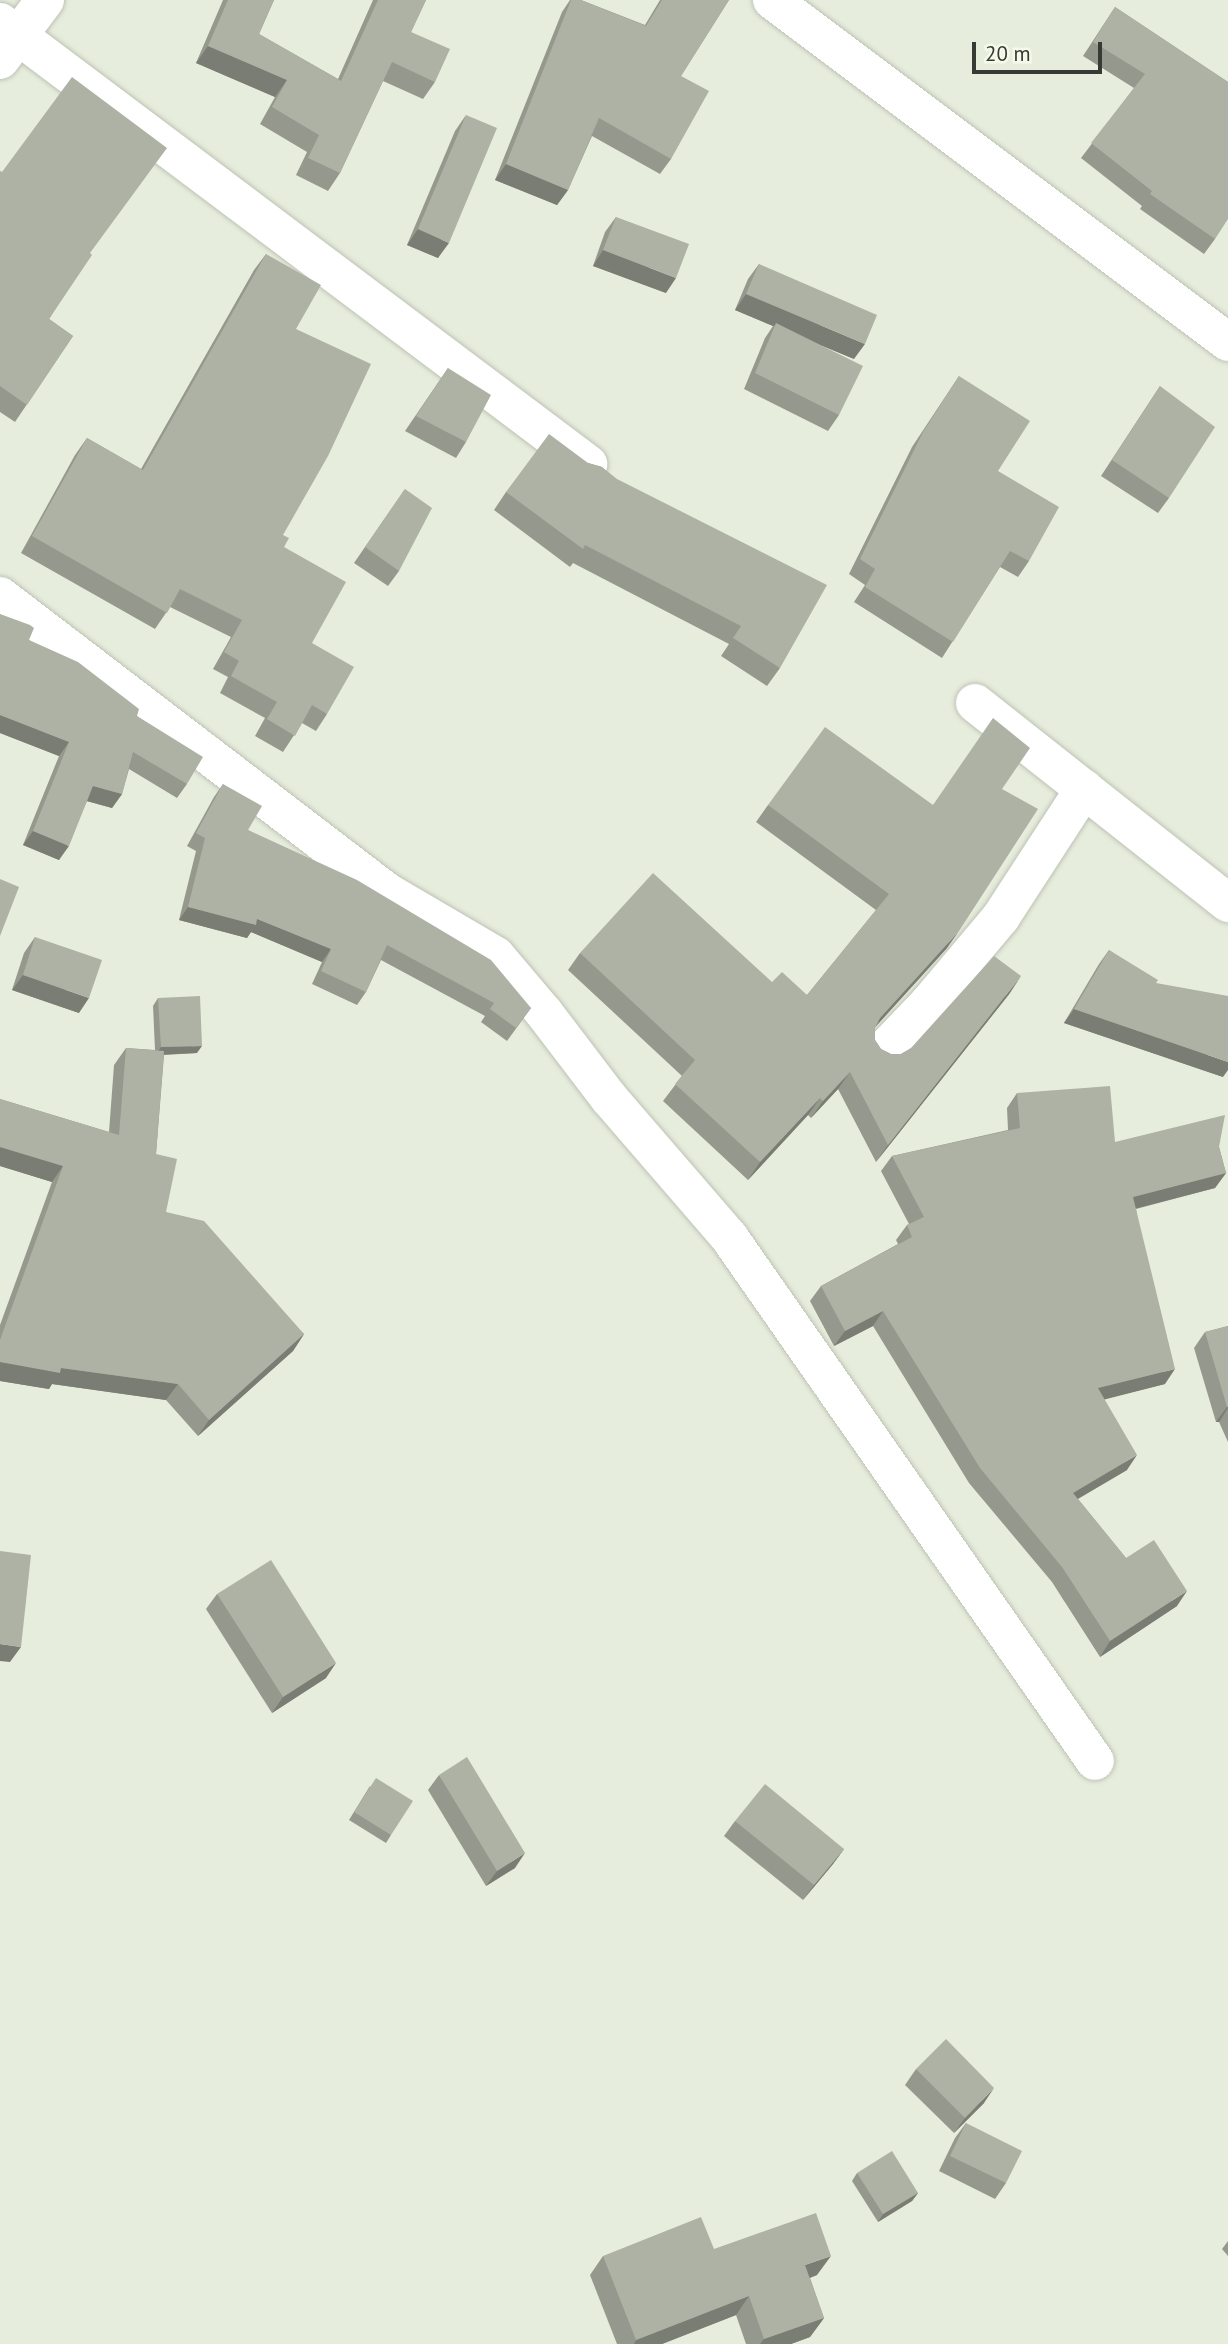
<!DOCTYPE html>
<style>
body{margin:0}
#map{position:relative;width:1228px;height:2344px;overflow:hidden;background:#e7eddd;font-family:"PT Sans",sans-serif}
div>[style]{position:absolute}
.roads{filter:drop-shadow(0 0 2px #bdc3b4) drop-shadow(0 0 2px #bdc3b4)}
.minor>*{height:38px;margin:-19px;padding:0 19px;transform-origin:19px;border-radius:19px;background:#fff}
.wall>*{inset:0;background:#95998d}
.shaded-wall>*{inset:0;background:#797d73}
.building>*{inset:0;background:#adb2a4}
span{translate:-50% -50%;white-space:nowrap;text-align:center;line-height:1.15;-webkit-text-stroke:5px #f4faea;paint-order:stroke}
.scale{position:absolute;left:972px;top:42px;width:130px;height:32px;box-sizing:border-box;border:4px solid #373a34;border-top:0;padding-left:9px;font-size:21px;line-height:24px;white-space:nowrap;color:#373a34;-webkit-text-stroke:5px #f4faea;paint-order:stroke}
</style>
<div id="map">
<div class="roads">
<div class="minor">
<div style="left:772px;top:0;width:570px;rotate:36.87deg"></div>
<div style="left:0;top:22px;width:736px;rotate:36.93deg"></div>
<div style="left:0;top:60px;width:75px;rotate:-53.1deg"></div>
<div style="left:0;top:596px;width:487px;rotate:37.4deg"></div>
<div style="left:387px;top:892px;width:126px;rotate:30.4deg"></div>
<div style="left:496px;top:956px;width:76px;rotate:49.8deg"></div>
<div style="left:545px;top:1014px;width:106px;rotate:52.7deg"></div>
<div style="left:609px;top:1098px;width:184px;rotate:49.2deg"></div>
<div style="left:729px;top:1237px;width:639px;rotate:55.07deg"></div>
<div style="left:975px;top:703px;width:323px;rotate:38.3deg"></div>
<div style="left:884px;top:1050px;width:64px;rotate:-46.3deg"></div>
<div style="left:928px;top:1004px;width:114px;rotate:-50deg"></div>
<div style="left:1001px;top:917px;width:153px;rotate:-57deg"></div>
</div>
</div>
<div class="wall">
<div style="clip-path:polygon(223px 0,274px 0,259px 34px,338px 79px,373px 0,426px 0,411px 32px,435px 82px,423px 99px,383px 81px,340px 173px,328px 191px,296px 175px,307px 152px,260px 124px,275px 97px,196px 63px)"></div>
<div style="clip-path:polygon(570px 0,581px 0,645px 25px,660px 0,729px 0,681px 76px,671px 159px,660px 174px,592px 136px,568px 190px,557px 205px,495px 180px,562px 12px)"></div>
<div style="clip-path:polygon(1115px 7px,1228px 82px,1215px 239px,1204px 254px,1140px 209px,1142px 206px,1081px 158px,1134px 88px,1083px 56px)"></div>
<div style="clip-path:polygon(466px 115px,438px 258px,407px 245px,455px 131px)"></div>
<div style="clip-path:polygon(0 171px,90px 254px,49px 319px,73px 336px,15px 422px,0 412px)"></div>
<div style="clip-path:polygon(616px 217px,666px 293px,593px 266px,605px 232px)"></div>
<div style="clip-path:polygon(266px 254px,296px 329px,283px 535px,284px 547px,312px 643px,327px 714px,316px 731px,302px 723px,283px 752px,255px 736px,265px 718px,220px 693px,228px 677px,213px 669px,231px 637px,170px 607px,155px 629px,21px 553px,75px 455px,87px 438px,141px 469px,254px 270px)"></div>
<div style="clip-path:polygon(759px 264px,854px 359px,821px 345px,839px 415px,828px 431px,744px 389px,765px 338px,773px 326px,735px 310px,748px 279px)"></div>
<div style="clip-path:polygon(448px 368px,466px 442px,456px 458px,405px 431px)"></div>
<div style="clip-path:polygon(959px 376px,998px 471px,1029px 561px,1018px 577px,1000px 567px,942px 658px,854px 602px,865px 585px,849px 574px,912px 447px)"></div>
<div style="clip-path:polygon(1160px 386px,1169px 498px,1158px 513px,1101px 476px)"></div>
<div style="clip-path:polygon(588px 463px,602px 467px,780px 668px,767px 686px,721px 656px,729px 644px,573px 563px,570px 567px,494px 510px,506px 492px)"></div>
<div style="clip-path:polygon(405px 489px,399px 571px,388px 586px,354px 563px)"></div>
<div style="clip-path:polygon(0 614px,29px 640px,137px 716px,187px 784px,177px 798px,129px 769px,122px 794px,112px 808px,87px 801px,59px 860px,23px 845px,59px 756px,0 733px)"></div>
<div style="clip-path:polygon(223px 784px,248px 830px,531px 1008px,507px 1041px,481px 1022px,485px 1016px,381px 960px,366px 992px,357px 1005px,312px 984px,322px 962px,251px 932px,247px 938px,179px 920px,196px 851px,187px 846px,214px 797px)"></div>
<div style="clip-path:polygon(1002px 789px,947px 948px,875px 1027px,875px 1040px,881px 1049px,891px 1054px,901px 1054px,1010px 993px,876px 1162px,838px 1089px,811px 1118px,808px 1115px,748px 1180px,663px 1101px,682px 1076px,568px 970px,580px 953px,772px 982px,807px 995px,876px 910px,756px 822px,768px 805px,932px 805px)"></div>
<div style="clip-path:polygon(35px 937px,79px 1013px,12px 990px,24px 953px)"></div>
<div style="clip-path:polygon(1109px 950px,1156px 983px,1223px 1077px,1064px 1023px,1099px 964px)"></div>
<div style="clip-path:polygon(158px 998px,197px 1053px,164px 1055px,156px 1154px,166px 1212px,304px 1334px,293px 1351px,198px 1436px,166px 1400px,52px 1384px,49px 1389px,0 1381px,0 1325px,52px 1182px,0 1166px,0 1099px,109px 1132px,114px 1065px,126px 1048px,155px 1050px,153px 1006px)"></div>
<div style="clip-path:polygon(1017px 1093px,1115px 1142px,1219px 1147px,1226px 1173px,1215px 1188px,1136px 1209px,1165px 1384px,1104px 1399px,1127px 1470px,1078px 1499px,1126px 1558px,1177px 1606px,1100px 1657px,1052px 1582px,969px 1483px,873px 1326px,834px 1346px,810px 1301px,821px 1286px,898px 1244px,896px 1240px,907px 1225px,909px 1224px,881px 1171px,892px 1156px,1008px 1130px,1007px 1108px)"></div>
<div style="clip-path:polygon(1228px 1326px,1228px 1442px,1219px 1422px,1216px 1422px,1194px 1348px,1205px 1332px)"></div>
<div style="clip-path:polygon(217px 1594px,326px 1678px,272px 1713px,206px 1609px)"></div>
<div style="clip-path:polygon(439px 1775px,515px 1868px,486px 1886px,428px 1790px)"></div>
<div style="clip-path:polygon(370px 1786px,391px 1835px,386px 1843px,349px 1820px)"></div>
<div style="clip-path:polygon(735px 1821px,844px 1849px,833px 1864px,803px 1900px,724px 1836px)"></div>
<div style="clip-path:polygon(916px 2069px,984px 2103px,954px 2133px,905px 2085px)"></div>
<div style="clip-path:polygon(966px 2123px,1006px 2183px,995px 2199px,939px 2171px,955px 2138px)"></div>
<div style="clip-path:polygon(857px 2173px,918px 2193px,912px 2201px,878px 2222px,852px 2181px)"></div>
<div style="clip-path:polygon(1228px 2241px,1228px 2256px,1222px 2249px)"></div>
<div style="clip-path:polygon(714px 2249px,817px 2275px,810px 2278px,824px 2318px,810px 2337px,791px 2344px,746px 2344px,736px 2315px,662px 2344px,617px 2344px,590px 2275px,603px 2256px)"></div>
</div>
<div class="shaded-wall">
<div style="clip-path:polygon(208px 46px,287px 80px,275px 97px,196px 63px)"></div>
<div style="clip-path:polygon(506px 164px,568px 190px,557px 205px,495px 180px)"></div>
<div style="clip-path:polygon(418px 229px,449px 243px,438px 258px,407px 245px)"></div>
<div style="clip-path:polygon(603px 250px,676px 278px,666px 293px,593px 266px)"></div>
<div style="clip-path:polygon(746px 294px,865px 344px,854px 359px,774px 326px,776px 323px,773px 326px,735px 310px)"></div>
<div style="clip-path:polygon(0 715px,69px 742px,59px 756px,0 733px)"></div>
<div style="clip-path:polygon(93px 786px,122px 794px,112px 808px,83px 800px)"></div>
<div style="clip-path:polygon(33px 831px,69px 846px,59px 860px,23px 845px)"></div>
<div style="clip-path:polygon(188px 907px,257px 919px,331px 949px,322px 962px,251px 932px,247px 938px,179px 920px)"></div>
<div style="clip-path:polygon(959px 931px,947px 948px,868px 1035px,880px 1018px)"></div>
<div style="clip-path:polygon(23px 975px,89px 998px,79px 1013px,12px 990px)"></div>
<div style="clip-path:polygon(1021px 976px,1010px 993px,876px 1162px,888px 1145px)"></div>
<div style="clip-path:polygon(1074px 1009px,1228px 1062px,1228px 1070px,1223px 1077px,1064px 1023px)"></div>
<div style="clip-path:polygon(202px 1046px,197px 1053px,155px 1055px,161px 1047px)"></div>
<div style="clip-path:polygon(850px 1072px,838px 1089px,811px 1118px,823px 1101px)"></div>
<div style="clip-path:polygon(820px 1098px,808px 1115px,748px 1180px,760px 1162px)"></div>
<div style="clip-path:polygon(0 1147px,63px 1166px,52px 1182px,0 1166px)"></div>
<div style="clip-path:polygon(1226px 1173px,1215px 1188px,1122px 1212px,1133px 1197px)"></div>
<div style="clip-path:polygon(883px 1311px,873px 1326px,834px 1346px,845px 1331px)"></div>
<div style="clip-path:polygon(304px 1334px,293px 1351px,198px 1436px,209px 1420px)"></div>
<div style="clip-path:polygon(0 1362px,61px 1368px,178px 1384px,166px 1400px,52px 1384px,49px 1389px,0 1381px)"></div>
<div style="clip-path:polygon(1175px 1369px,1165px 1384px,1087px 1404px,1098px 1388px)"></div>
<div style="clip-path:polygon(1227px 1407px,1228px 1407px,1228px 1408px,1219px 1422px,1216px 1422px)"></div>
<div style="clip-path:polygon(1137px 1455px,1127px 1470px,1062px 1508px,1073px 1493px)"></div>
<div style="clip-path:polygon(1187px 1591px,1177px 1606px,1100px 1657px,1110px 1641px)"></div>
<div style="clip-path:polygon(0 1644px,21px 1647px,10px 1662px,0 1661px)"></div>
<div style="clip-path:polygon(336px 1663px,326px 1678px,272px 1713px,283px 1697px)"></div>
<div style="clip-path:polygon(844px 1849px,833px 1864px,803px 1900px,814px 1885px)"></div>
<div style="clip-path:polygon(525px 1853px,515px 1868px,486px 1886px,497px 1871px)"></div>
<div style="clip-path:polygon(994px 2088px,984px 2103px,954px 2133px,965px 2118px)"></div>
<div style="clip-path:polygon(918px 2193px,912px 2201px,878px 2222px,883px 2214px)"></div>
<div style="clip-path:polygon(831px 2256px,817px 2275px,792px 2284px,805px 2265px)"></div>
<div style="clip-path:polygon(749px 2296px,736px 2315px,662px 2344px,634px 2344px,636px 2340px)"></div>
<div style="clip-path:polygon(824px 2318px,810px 2337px,791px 2344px,760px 2344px,764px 2339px)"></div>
</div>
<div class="building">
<div style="clip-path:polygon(228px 0,274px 0,259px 34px,341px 81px,378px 0,426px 0,411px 32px,450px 49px,435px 82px,392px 62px,340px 173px,308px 158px,319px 135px,272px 107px,287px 80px,208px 46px)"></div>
<div style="clip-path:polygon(571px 0,581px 0,646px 26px,662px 0,729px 0,681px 76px,709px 91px,671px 159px,599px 118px,568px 190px,506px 164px)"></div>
<div style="clip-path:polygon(1115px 7px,1228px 82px,1228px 219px,1215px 239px,1150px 194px,1152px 191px,1091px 143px,1145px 74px,1093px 42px)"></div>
<div style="clip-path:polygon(72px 77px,167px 148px,90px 253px,92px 255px,49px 319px,73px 336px,27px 405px,0 386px,0 171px,2px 172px)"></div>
<div style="clip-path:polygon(466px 115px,497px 128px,449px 243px,418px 229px)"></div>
<div style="clip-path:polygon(616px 217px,689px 244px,676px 278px,603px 250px)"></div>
<div style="clip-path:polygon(266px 254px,321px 285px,296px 329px,371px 364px,328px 456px,283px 535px,289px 538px,284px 547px,346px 582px,312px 643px,354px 667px,327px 714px,312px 705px,295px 736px,267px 719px,277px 702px,231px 676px,239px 661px,224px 652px,242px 620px,180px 589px,167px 613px,32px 536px,87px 438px,143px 470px)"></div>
<div style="clip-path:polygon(759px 264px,877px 315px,865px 344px,746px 294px)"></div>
<div style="clip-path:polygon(776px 323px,863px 366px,839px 415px,755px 373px)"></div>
<div style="clip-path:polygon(448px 368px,491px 395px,466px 442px,416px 416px)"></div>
<div style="clip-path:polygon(959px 376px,1030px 421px,998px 471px,1059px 507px,1029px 561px,1010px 551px,953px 642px,865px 587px,875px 569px,860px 559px,923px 432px)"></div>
<div style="clip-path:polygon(1160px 386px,1215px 427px,1169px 498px,1112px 460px)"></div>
<div style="clip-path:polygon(549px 434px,588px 463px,602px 467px,617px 479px,827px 585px,780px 668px,733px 638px,741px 626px,585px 545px,583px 549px,506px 492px)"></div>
<div style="clip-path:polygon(405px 489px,432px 508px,399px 571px,365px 547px)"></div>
<div style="clip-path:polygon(0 614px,30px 625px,34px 628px,29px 640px,78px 662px,139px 709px,137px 716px,203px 757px,187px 784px,133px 752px,122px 794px,93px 786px,69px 846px,33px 831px,69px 742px,0 715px)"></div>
<div style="clip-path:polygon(993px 718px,1030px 748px,1002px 789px,1038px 809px,959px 931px,880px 1018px,875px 1028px,875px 1040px,881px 1049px,891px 1054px,901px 1054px,911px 1048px,994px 956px,1021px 976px,888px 1145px,850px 1072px,823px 1101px,820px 1098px,760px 1162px,675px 1084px,695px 1060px,580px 953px,653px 873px,772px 982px,782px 972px,807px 995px,889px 894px,768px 805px,825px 727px,933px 805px)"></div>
<div style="clip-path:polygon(223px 784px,262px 806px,248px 830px,357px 880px,491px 960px,531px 1008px,516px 1028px,490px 1009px,494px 1003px,387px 945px,366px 992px,321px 971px,331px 949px,257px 919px,256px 925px,188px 907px,205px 838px,196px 833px)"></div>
<div style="clip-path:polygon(0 879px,19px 887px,0 936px)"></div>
<div style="clip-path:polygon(35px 937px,102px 960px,89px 998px,23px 975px)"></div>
<div style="clip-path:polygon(1109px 950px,1158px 980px,1156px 983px,1228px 996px,1228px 1062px,1074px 1009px)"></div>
<div style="clip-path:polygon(200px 996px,202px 1046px,161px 1047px,158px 998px)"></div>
<div style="clip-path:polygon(126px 1048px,164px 1051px,156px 1154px,177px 1159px,166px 1212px,204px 1221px,304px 1334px,209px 1420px,178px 1384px,61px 1368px,60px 1373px,0 1362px,0 1340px,63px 1166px,0 1147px,0 1099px,119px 1135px)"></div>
<div style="clip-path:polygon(1110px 1086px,1115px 1142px,1225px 1115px,1219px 1147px,1226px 1173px,1133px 1197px,1175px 1369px,1098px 1388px,1137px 1455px,1073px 1493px,1126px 1558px,1154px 1540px,1187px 1591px,1110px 1641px,1062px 1567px,980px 1468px,883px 1311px,845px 1331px,821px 1286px,912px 1237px,907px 1225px,924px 1217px,892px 1156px,1020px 1128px,1017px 1093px)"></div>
<div style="clip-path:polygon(1228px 1326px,1228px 1407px,1227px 1407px,1205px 1332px)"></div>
<div style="clip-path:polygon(0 1551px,31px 1555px,21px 1647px,0 1644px)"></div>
<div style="clip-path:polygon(271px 1560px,336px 1663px,283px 1697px,217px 1594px)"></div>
<div style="clip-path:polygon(467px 1757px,525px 1853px,497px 1871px,439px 1775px)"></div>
<div style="clip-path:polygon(376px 1778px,413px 1801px,391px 1835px,354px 1812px)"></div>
<div style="clip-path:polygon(765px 1784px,844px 1849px,814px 1885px,735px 1821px)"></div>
<div style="clip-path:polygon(946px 2039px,994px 2088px,965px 2118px,916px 2069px)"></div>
<div style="clip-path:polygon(966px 2123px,1022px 2151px,1006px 2183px,950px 2156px)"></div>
<div style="clip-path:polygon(892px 2151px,918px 2193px,883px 2214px,857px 2173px)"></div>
<div style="clip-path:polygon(816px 2213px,831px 2256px,805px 2265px,824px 2318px,764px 2339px,749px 2296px,636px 2340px,603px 2256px,701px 2217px,714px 2249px)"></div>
</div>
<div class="scale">20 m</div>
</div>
